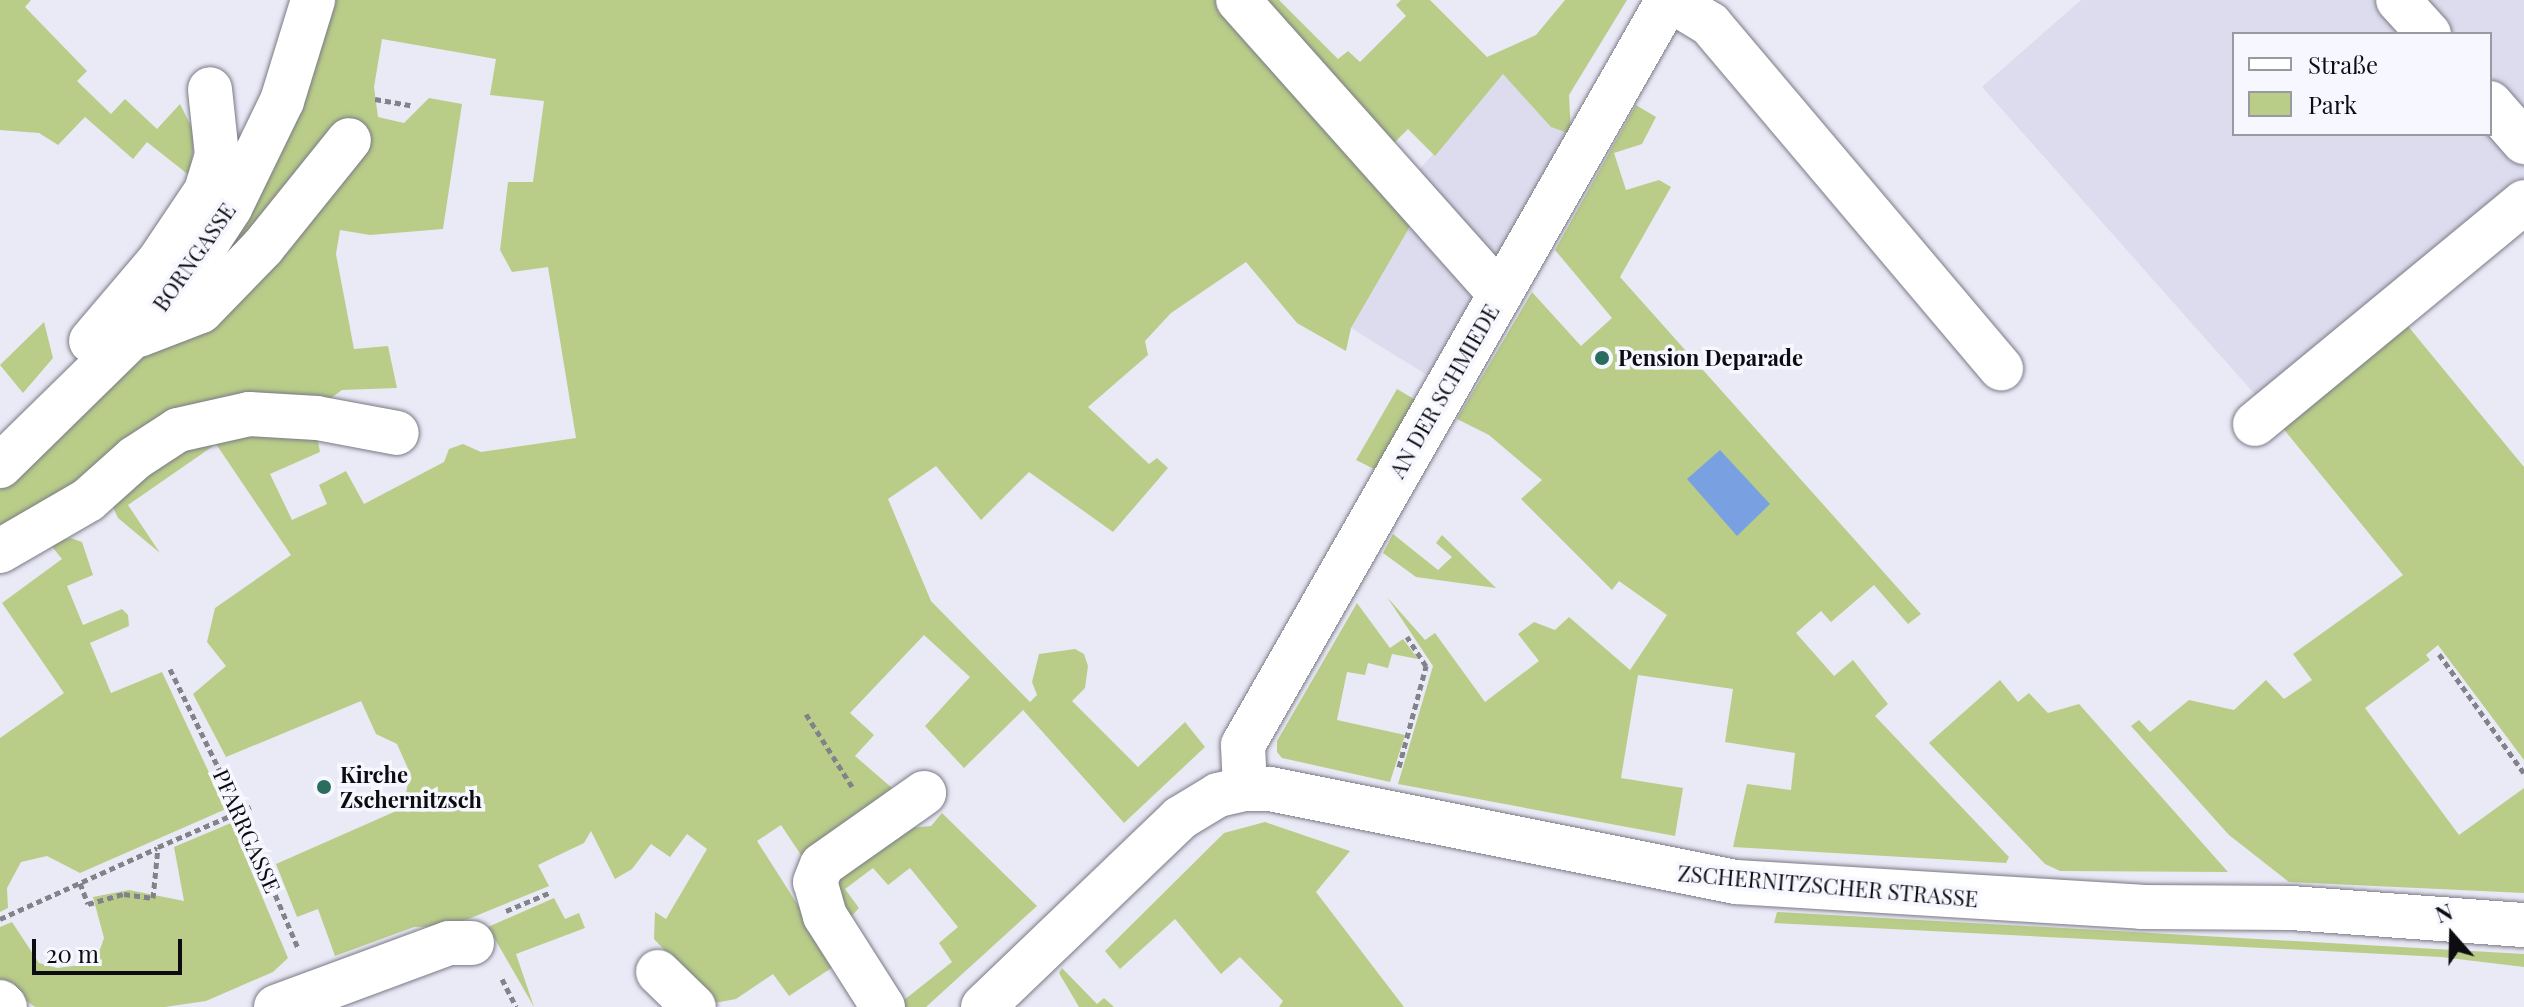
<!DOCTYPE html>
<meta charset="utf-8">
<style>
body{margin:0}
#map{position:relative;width:2524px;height:1007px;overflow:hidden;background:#eae9f6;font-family:"Playfair Display",serif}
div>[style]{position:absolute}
.built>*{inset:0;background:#dcdcee}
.green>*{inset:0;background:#b9cd89}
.water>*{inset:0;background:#79a0e1}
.path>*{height:5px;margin-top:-2.5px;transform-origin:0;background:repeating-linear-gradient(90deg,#82828a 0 6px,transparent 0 10px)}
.roads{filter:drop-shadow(0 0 2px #7a7a85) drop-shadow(0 0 2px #7a7a85)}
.minor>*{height:44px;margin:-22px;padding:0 22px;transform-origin:22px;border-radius:22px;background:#fff}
.dots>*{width:22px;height:22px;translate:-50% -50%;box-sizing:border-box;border:4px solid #f7f7ff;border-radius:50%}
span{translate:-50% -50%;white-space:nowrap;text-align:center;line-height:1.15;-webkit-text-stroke:7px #f7f7ff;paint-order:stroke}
.street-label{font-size:22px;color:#0d0d11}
.poi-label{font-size:22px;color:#0d0d11;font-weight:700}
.left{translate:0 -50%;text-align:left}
.legend{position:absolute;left:2232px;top:32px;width:260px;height:104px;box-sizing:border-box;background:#f7f7ff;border:2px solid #9999a0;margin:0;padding:10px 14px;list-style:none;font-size:24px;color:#0d0d11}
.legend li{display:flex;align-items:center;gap:16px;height:40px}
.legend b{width:40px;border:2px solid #9999a0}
.north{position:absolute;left:2412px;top:895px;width:80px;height:80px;-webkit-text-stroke:6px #f7f7ff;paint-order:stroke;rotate:340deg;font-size:22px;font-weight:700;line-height:32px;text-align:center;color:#0d0d11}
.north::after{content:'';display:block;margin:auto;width:28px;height:36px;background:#0d0d11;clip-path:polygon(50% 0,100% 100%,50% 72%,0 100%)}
.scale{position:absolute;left:32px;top:939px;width:150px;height:36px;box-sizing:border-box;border:4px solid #0d0d11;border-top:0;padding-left:10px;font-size:24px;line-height:28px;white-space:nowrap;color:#0d0d11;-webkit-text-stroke:6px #f7f7ff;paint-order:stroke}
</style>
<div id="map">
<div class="built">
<div style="clip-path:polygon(evenodd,2081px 0,2524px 0,2524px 185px,2517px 178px,2259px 399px,1982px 87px,2081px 0,2234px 34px,2490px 34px,2490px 134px,2234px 134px,2234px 34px)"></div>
<div style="clip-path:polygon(1503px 74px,1571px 134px,1504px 252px,1480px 254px,1413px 177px)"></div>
<div style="clip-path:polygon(1416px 216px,1477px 298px,1432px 378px,1351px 328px)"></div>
</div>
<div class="green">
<div style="clip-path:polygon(0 0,31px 0,25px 7px,87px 71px,77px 81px,111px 114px,125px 99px,157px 129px,180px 104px,195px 134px,190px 176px,147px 142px,133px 159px,85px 117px,58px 145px,39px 133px,0 130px)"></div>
<div style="clip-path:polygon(332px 0,1223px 0,1416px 216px,1351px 328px,1346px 351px,1297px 323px,1246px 262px,1171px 313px,1145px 341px,1148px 355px,1088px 407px,1149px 464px,1157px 458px,1168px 468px,1113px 532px,1029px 472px,981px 520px,936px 466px,888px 499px,931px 601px,1030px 702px,1037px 695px,1032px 682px,1039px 654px,1075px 649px,1084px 654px,1088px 666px,1085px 688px,1072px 701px,1138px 767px,1185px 722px,1205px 747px,1124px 823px,1023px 710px,964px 768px,925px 726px,970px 677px,924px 635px,850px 713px,874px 735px,855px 756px,892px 788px,801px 855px,781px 825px,757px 841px,836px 965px,789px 996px,773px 974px,736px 999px,714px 1003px,654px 939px,655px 912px,666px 919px,707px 849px,687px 834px,670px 857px,651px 844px,632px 869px,615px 879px,591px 831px,584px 843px,538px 865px,549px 886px,451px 926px,414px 927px,335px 956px,318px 909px,297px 917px,276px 864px,403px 808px,410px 773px,397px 744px,376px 734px,361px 701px,226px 757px,193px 694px,226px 666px,207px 642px,215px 608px,291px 555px,216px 444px,128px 505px,160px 553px,118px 518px,111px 503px,117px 491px,179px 443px,241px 425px,317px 436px,320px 452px,270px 474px,292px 520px,327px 504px,319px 485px,346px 471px,364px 504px,444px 462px,449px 449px,463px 444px,481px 452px,576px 438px,548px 267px,512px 272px,500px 250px,508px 182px,533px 182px,544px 101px,490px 95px,496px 59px,382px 39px,374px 87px,378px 117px,404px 123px,429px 98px,462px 104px,443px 229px,370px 235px,340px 230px,336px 254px,354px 349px,388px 346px,397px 388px,342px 390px,327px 401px,238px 402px,193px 413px,140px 437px,74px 488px,0 526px,0 490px,168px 321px,243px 216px)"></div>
<div style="clip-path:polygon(1255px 0,1279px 0,1338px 59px,1348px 51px,1360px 62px,1406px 16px,1396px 5px,1401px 0,1430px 0,1487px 57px,1536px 35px,1565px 0,1627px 0,1569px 95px,1571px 134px,1551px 127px,1503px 74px,1435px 156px,1408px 129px,1386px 151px)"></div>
<div style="clip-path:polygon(1636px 105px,1656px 117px,1642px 144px,1614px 153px,1626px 190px,1659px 180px,1671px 187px,1620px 277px,1921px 614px,1908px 624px,1874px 585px,1831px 622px,1821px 611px,1796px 633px,1834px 676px,1853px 660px,1888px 704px,1875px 716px,2009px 857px,2006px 863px,1733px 847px,1747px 784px,1791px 790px,1795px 753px,1725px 742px,1733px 689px,1638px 675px,1621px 778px,1683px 788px,1675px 836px,1398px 784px,1433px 666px,1387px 597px,1425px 640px,1435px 633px,1485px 702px,1539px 661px,1518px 634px,1534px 622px,1555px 630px,1569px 617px,1630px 670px,1667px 615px,1619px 581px,1612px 590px,1521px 499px,1542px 480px,1489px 435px,1457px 419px,1532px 292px,1581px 346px,1612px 318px,1555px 250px)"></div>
<div style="clip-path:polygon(44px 322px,53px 358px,23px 393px,0 365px)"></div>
<div style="clip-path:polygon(2407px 325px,2524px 467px,2524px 760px,2438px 645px,2426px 655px,2430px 660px,2365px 708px,2459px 835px,2524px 788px,2524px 893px,2289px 882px,2229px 835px,2131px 726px,2139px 720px,2150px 732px,2189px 700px,2234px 710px,2266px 680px,2284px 699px,2312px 680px,2293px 654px,2403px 575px,2282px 427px)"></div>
<div style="clip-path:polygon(1397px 389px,1419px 402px,1378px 471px,1356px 460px)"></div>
<div style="clip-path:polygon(1393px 534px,1438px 570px,1452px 557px,1436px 543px,1442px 535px,1496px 588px,1416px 577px,1383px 553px)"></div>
<div style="clip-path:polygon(71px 538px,82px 542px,93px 575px,67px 586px,83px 625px,122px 609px,128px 615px,129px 626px,90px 643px,111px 693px,162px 672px,226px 809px,80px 873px,47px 856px,21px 862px,7px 888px,8px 908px,0 912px,0 738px,64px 693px,2px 603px,62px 559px,49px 543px)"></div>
<div style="clip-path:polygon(1357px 603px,1390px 648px,1403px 639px,1418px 659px,1392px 654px,1388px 668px,1368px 663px,1365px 675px,1347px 672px,1337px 720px,1405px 735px,1390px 782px,1282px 758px,1277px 752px,1277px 741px)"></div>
<div style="clip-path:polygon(2000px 680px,2018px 702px,2029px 693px,2048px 713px,2079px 704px,2228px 872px,2060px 871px,2045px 864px,1929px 743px)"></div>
<div style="clip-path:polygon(942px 813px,1037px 906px,926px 1007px,901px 1007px,899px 1004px,952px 962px,939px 943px,958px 927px,910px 868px,888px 885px,873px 868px,845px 889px,859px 908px,845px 923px,834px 879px,897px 829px,931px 826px)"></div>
<div style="clip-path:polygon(1265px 822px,1350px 851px,1316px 892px,1404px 1007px,1279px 1007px,1283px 1001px,1240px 957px,1221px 974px,1175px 919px,1120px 969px,1105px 951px,1224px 833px)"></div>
<div style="clip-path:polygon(231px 823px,288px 958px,273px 972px,206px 1001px,165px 1007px,35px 1007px,0 982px,0 927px,12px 922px,39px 963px,57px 968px,89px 964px,97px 958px,104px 938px,93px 897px,129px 890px,184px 901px,174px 847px)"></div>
<div style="clip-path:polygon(554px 898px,565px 919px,579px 913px,585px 928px,516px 954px,534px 1007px,488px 927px)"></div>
<div style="clip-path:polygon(1777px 912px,2524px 954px,2524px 967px,2441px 957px,1774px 923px)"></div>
<div style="clip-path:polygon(1062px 968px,1097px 1004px,1104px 998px,1114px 1007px,1079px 1007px,1059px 973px)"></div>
</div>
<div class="water">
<div style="clip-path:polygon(1720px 450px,1770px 504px,1737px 536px,1687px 479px)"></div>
</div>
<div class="path">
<div style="left:375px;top:99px;width:36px;rotate:10deg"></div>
<div style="left:2439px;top:654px;width:146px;rotate:54.5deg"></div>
<div style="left:170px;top:669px;width:159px;rotate:63.9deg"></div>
<div style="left:240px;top:812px;width:148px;rotate:66.9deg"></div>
<div style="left:806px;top:714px;width:88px;rotate:57.6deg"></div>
<div style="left:1399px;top:767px;width:105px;rotate:-75deg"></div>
<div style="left:1426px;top:666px;width:35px;rotate:-123deg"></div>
<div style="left:80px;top:883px;width:22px;rotate:69deg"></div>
<div style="left:88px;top:904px;width:37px;rotate:-16deg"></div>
<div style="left:124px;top:894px;width:29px;rotate:8deg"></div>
<div style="left:153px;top:898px;width:51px;rotate:-84.4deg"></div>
<div style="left:158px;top:847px;width:101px;rotate:-23.3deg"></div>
<div style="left:506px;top:911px;width:49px;rotate:-22.9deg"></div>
<div style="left:0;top:919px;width:172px;rotate:-24.3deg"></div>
<div style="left:502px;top:979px;width:31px;rotate:63deg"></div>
</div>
<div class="roads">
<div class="minor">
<div style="left:1238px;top:0;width:394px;rotate:48.3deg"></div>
<div style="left:1670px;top:0;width:47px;rotate:31deg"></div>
<div style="left:1710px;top:24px;width:451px;rotate:49.8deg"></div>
<div style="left:2398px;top:0;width:46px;rotate:47.6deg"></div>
<div style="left:2490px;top:103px;width:52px;rotate:48.9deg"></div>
<div style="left:139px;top:335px;width:66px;rotate:-21.2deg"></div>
<div style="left:201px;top:311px;width:89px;rotate:-45.9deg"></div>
<div style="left:263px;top:247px;width:137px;rotate:-51.2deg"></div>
<div style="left:91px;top:341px;width:105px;rotate:-49.6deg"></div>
<div style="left:159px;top:261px;width:84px;rotate:-56.1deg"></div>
<div style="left:206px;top:191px;width:38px;rotate:-73deg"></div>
<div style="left:217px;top:155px;width:66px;rotate:-96.1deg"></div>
<div style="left:2255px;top:424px;width:349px;rotate:-39.5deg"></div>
<div style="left:0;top:466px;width:220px;rotate:-44.4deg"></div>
<div style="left:157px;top:312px;width:61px;rotate:-52.9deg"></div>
<div style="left:194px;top:263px;width:66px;rotate:-56.8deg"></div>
<div style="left:230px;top:208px;width:119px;rotate:-64.1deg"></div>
<div style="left:282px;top:101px;width:106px;rotate:-72.9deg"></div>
<div style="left:0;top:551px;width:102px;rotate:-30.1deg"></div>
<div style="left:88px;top:500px;width:63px;rotate:-41.8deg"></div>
<div style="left:135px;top:458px;width:51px;rotate:-33.1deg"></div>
<div style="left:178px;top:430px;width:73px;rotate:-12.7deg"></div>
<div style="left:249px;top:414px;width:68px;rotate:3.4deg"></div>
<div style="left:317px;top:418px;width:81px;rotate:10.6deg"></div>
<div style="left:1245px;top:789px;width:44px;rotate:-92.6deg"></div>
<div style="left:1243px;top:745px;width:858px;rotate:-60.3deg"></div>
<div style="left:658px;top:972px;width:50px;rotate:44.2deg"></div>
<div style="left:0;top:1002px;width:7px;rotate:45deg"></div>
<div style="left:276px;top:1007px;width:184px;rotate:-20.3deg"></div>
<div style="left:449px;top:943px;width:23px"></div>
<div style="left:883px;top:1007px;width:108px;rotate:-122.5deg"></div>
<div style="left:825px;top:916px;width:35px;rotate:-106deg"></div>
<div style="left:815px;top:882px;width:18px;rotate:-68deg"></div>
<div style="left:822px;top:865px;width:125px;rotate:-35.2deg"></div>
<div style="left:983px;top:1007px;width:273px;rotate:-43.8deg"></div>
<div style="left:1180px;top:818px;width:44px;rotate:-31.2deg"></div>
<div style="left:1218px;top:795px;width:28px;rotate:-13deg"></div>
<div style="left:1245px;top:789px;width:25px"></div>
<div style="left:1270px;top:789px;width:475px;rotate:11.3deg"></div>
<div style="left:1736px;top:882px;width:406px;rotate:3.5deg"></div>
<div style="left:2141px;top:907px;width:150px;rotate:0.4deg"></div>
<div style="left:2291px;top:908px;width:234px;rotate:4.2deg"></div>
</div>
</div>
<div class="dots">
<div style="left:1602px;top:358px;background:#2a6d5e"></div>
<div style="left:324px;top:787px;background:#2a6d5e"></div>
</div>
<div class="street-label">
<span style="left:194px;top:257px;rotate:-55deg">BORNGASSE</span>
<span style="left:1444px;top:391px;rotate:-60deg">AN DER SCHMIEDE</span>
<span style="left:247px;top:831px;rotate:66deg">PFARRGASSE</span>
<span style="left:1828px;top:886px;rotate:5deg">ZSCHERNITZSCHER STRASSE</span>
</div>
<div class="poi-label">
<span class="left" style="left:1618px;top:358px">Pension Deparade</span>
<span class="left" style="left:340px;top:787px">Kirche<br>Zschernitzsch</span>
</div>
<ul class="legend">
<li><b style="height:10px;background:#fff"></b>Straße</li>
<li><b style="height:22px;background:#b9cd89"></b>Park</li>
</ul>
<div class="north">N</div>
<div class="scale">20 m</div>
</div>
